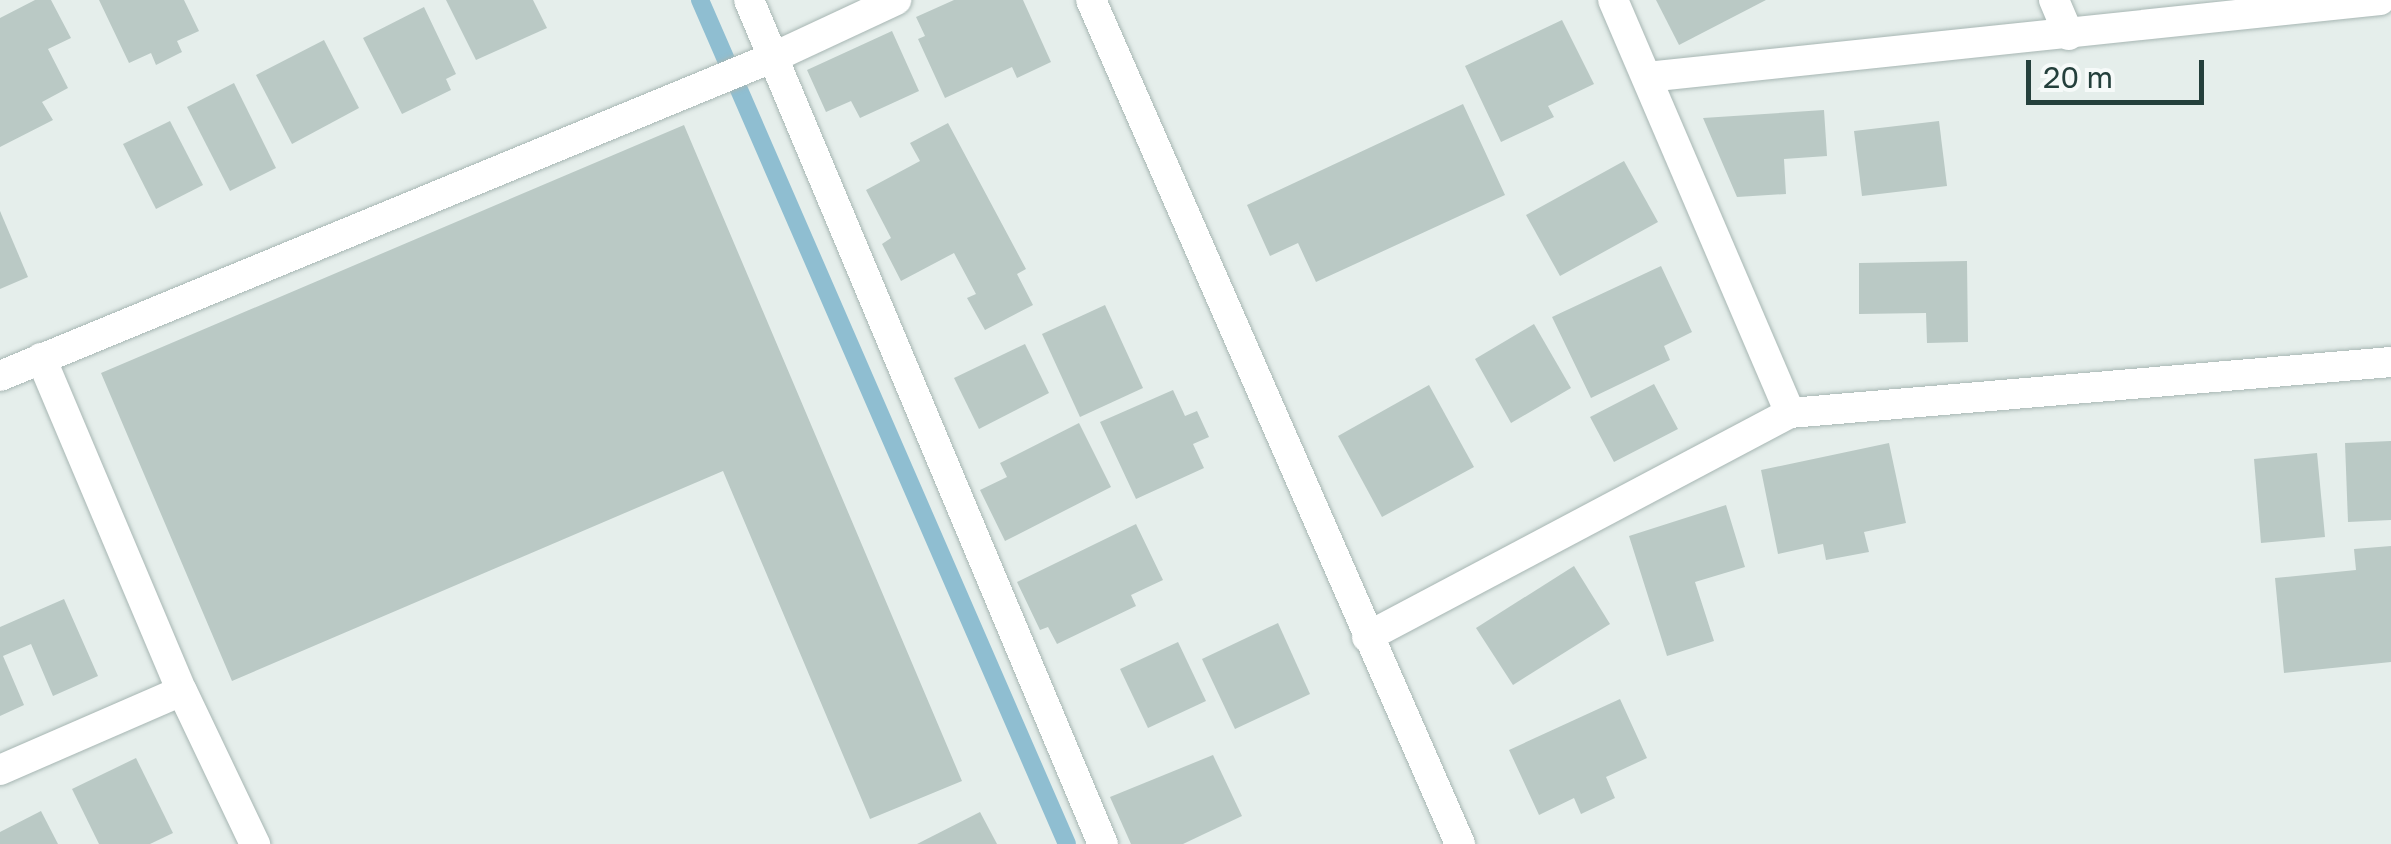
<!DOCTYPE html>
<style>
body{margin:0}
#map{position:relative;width:2391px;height:844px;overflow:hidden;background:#e5eeeb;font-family:"Golos Text",sans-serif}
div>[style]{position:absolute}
.stream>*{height:18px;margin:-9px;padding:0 9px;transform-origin:9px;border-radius:9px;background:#8fbed1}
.building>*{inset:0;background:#bac9c5}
.roads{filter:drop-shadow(0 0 2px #a7b6b3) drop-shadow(0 0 2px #a7b6b3)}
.minor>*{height:30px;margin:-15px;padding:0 15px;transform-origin:15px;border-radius:15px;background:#fff}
.tertiary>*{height:30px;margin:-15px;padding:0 15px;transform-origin:15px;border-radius:15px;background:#fff}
span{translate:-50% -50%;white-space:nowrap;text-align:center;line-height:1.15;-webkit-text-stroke:8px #f6faf9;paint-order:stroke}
.scale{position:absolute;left:2026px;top:60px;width:178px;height:45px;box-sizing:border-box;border:5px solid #24403c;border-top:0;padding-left:12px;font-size:30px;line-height:35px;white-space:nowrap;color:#24403c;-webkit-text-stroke:8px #f6faf9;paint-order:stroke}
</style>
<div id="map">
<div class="stream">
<div style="left:700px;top:0;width:920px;rotate:66.5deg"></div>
</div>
<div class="building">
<div style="clip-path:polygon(35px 0,51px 0,71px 38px,48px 49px,68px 88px,42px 102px,53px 120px,0 147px,0 18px)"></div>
<div style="clip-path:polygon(99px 0,184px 0,199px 31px,177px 41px,182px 52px,156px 65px,151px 53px,129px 63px)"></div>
<div style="clip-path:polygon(446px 0,533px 0,547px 28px,476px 60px)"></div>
<div style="clip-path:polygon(954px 0,1023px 0,1051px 62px,1017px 78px,1012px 67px,945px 98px,918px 39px,925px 36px,916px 17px)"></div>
<div style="clip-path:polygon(1656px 0,1766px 0,1679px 45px)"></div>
<div style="clip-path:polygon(424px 7px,456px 74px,446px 79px,451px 90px,402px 114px,363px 38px)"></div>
<div style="clip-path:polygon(1562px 20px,1594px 84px,1548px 106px,1554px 117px,1501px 142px,1465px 66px)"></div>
<div style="clip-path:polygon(892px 31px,919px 91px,860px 118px,851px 101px,826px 112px,807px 70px)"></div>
<div style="clip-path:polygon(324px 40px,359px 108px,292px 144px,256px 75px)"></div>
<div style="clip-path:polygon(234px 83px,276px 168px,230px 191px,187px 107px)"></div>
<div style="clip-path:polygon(1463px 104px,1505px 195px,1316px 282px,1298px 243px,1270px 256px,1247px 205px)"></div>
<div style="clip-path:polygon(1824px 110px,1827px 156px,1784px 159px,1786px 194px,1737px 197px,1703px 118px)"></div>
<div style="clip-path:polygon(170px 121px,203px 185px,156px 209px,123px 144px)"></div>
<div style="clip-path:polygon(1939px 121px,1947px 186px,1862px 196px,1854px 131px)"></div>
<div style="clip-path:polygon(948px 123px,1026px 269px,1017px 274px,1033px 305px,985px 330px,967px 298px,976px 294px,954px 253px,901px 281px,882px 244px,891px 238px,866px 190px,920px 161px,910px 143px)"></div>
<div style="clip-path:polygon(684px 125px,962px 781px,870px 819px,723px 471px,232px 681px,101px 373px)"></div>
<div style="clip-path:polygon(1624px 161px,1658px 222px,1560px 276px,1526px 215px)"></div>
<div style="clip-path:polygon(0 211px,28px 277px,0 289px)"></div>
<div style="clip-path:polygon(1967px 261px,1968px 342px,1927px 343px,1926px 313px,1859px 314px,1859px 263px)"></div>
<div style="clip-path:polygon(1661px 266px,1692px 332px,1664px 346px,1670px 360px,1591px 398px,1552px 317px)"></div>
<div style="clip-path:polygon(1105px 305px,1143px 388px,1080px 417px,1042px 334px)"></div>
<div style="clip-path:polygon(1534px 324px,1571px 388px,1511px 423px,1475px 359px)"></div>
<div style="clip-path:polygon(1025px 344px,1049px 393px,979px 429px,954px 378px)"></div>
<div style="clip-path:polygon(1654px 384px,1678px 429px,1614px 462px,1590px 417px)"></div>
<div style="clip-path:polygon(1429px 385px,1474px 467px,1382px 517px,1338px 436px)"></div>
<div style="clip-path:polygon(1173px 390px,1185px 416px,1197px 411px,1209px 437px,1193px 444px,1204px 468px,1136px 499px,1100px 422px)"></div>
<div style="clip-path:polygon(1079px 423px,1111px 487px,1005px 541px,980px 490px,1007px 477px,1000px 463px)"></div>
<div style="clip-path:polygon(2391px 441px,2391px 520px,2348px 522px,2345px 443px)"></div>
<div style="clip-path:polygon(1889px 443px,1906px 523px,1864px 532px,1869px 552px,1826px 560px,1823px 544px,1778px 554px,1761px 470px)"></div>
<div style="clip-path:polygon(2317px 453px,2325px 537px,2261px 543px,2254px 459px)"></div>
<div style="clip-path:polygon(1726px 505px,1745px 567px,1695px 582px,1714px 641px,1667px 656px,1629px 536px)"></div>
<div style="clip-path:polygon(1136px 524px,1163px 580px,1131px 595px,1136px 606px,1057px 644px,1048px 627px,1040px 630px,1017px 582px)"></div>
<div style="clip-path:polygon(2391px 546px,2391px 662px,2284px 673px,2275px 578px,2356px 570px,2354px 549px)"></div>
<div style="clip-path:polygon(1574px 566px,1610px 624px,1513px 685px,1476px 628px)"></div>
<div style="clip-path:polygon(64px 599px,98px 676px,53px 696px,31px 644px,3px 656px,24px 705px,0 716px,0 627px)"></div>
<div style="clip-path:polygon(1278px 623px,1310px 694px,1235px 729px,1202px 659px)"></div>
<div style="clip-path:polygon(1178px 642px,1206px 701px,1148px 728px,1120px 669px)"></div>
<div style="clip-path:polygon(1620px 699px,1647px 758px,1606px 777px,1615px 798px,1581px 814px,1574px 798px,1539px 815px,1509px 750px)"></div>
<div style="clip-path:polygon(1213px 755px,1242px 816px,1183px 844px,1131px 844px,1110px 797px)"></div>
<div style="clip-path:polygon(136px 758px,173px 833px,150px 844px,99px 844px,72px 789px)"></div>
<div style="clip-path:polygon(41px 811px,58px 844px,0 844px,0 832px)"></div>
<div style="clip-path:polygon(980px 812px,997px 844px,917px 844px)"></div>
</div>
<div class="roads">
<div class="minor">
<div style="left:749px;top:0;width:915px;rotate:67.25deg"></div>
<div style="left:1613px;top:0;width:449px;rotate:66.8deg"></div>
<div style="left:2054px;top:0;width:38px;rotate:67deg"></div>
<div style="left:1647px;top:77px;width:737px;rotate:-6deg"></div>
<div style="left:41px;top:358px;width:362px;rotate:67.1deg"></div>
<div style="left:182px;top:691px;width:170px;rotate:64.5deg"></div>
<div style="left:0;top:376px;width:837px;rotate:-22.4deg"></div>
<div style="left:774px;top:57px;width:135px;rotate:-25deg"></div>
<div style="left:1367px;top:637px;width:479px;rotate:-27.9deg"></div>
<div style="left:1790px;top:413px;width:603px;rotate:-4.85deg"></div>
<div style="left:0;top:770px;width:198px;rotate:-23.5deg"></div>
</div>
<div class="tertiary">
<div style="left:1091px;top:0;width:921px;rotate:66.38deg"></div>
</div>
</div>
<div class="scale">20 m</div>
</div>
